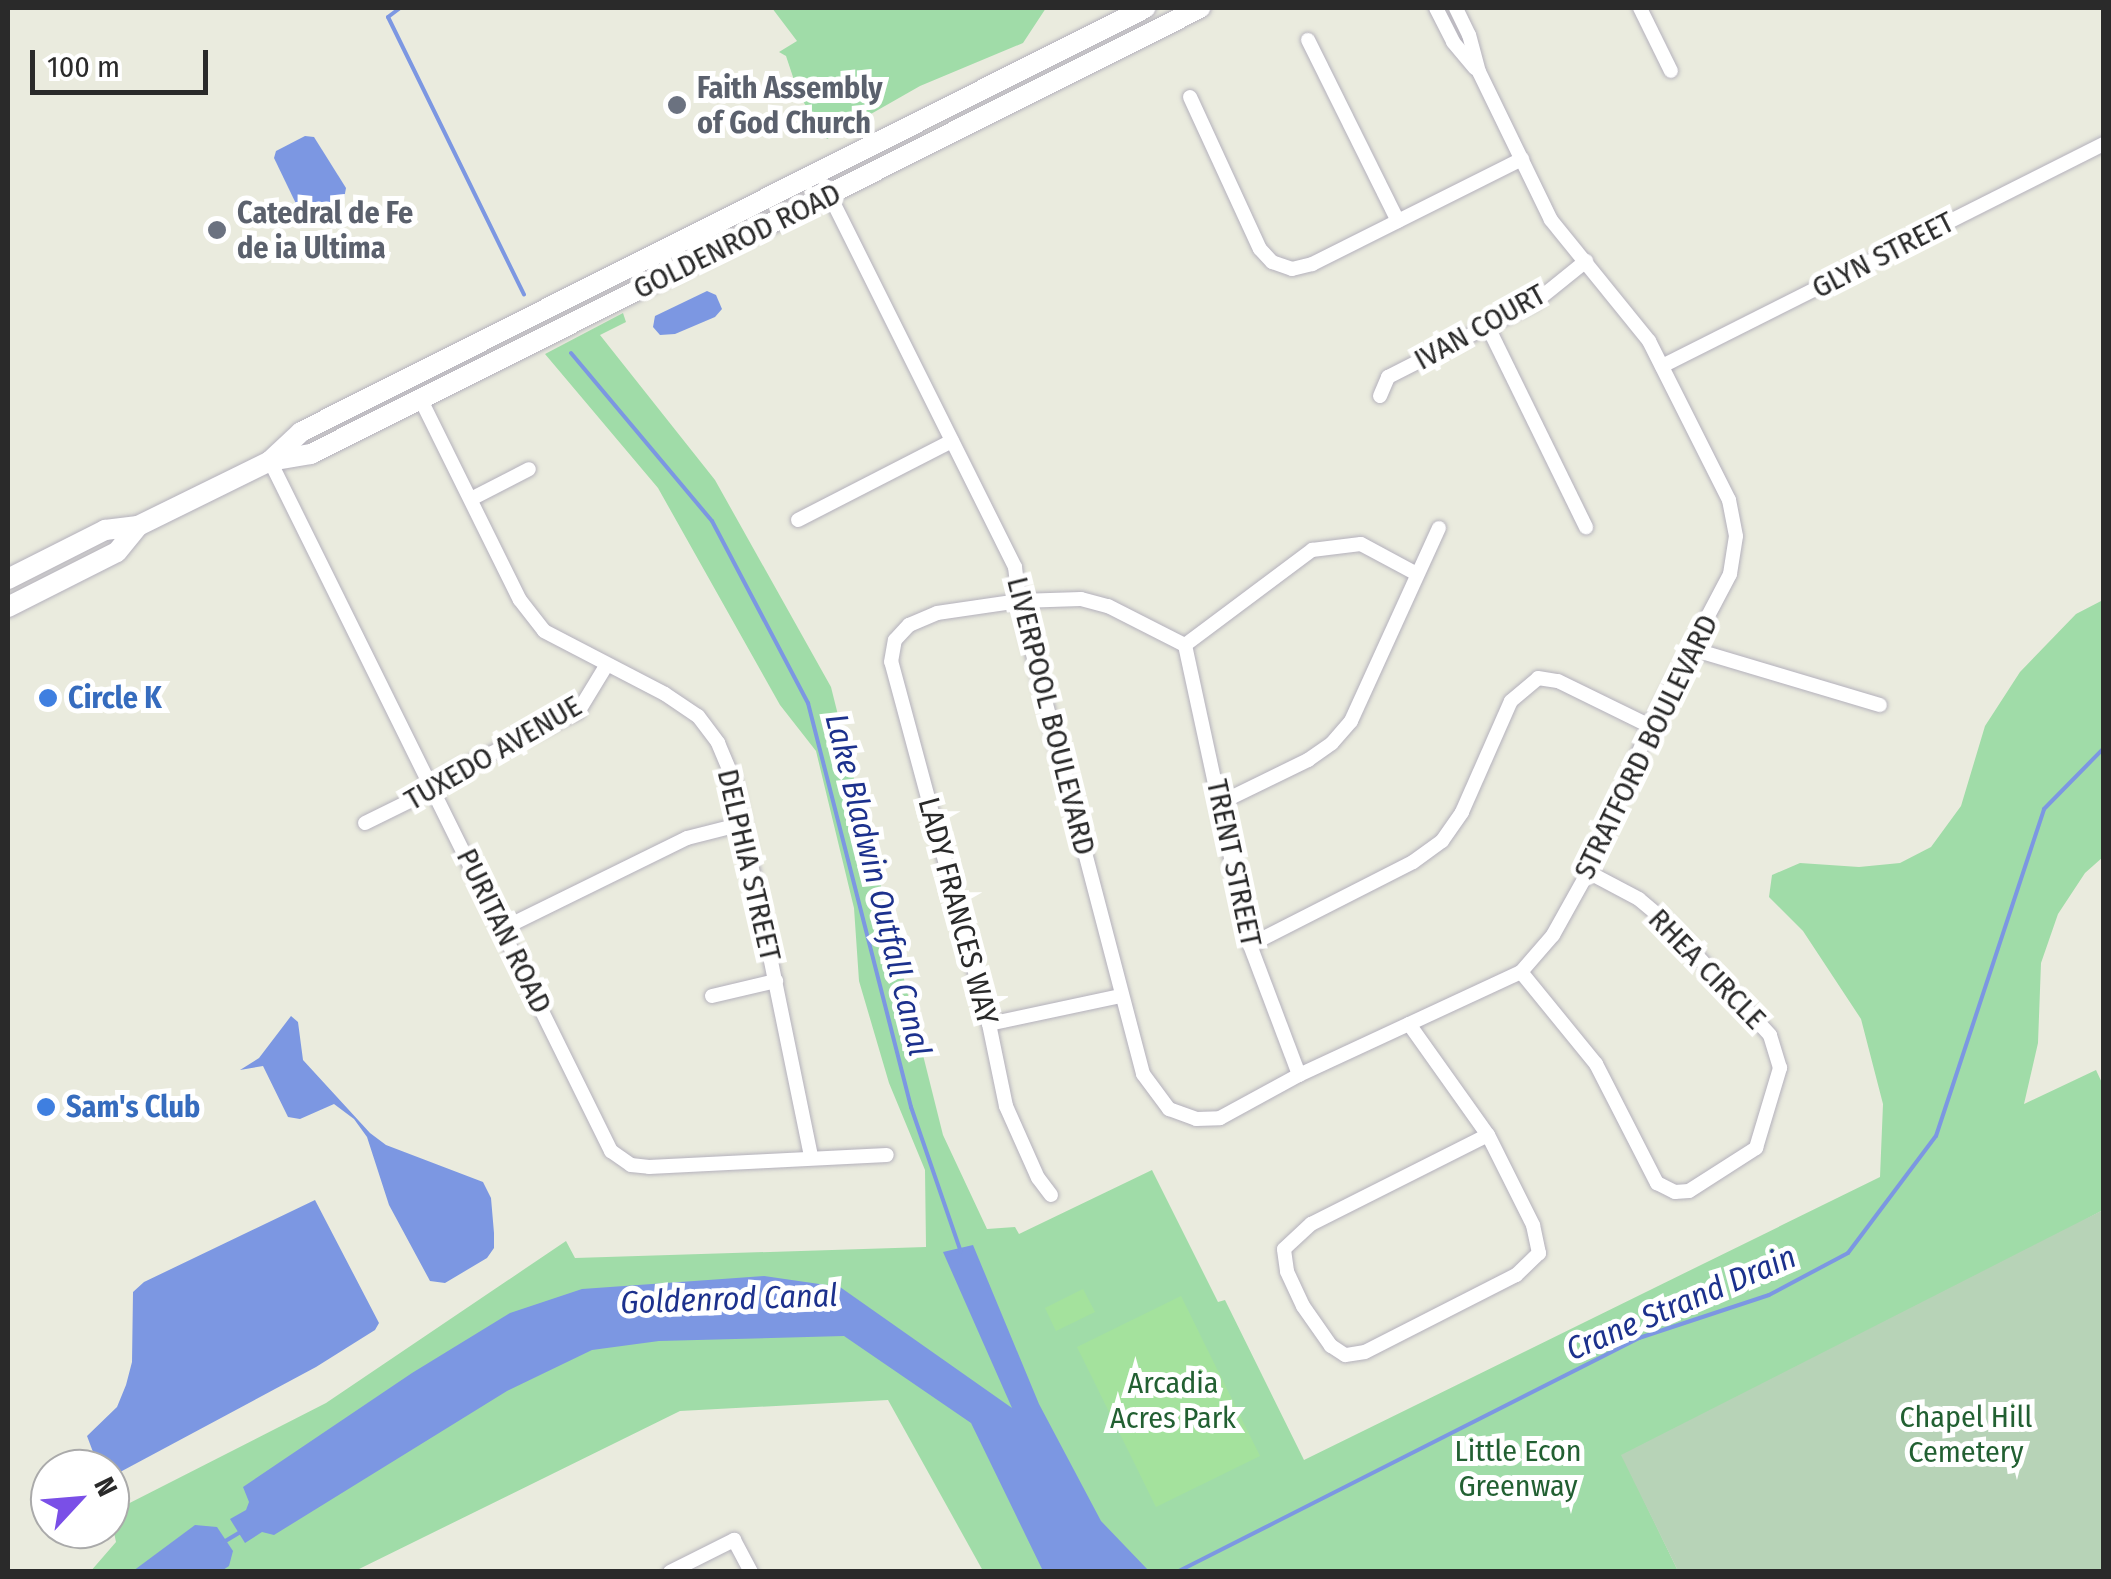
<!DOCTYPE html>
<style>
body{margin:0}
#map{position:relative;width:2111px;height:1579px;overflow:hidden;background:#eaebde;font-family:"Fira Sans Condensed",sans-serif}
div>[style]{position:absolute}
.green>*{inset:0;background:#a0dca8}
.cemetery>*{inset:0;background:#b7d3b7}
.pitch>*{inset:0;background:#a4e29d}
.water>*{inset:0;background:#7c97e2}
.stream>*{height:4px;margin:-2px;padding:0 2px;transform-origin:2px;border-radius:2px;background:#7c97e2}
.roads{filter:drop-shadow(0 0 2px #b4b1bc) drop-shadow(0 0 2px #b4b1bc)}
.street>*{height:14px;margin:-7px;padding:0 7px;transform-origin:7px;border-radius:7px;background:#fff}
.secondary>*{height:20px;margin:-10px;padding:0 10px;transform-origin:10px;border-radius:10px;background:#fff}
.dots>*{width:28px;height:28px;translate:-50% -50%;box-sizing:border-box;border:5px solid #fff;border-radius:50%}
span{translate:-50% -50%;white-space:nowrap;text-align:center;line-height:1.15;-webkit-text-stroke:10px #fff;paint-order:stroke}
.worship-label{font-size:30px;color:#5b616d;font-weight:700}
.left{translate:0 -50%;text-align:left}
.street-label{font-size:30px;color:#2a2a2a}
.shop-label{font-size:30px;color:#366cbe;font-weight:700}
.park-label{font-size:30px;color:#226032}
.water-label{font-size:32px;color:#1c318d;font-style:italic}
.frame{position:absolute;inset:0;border:10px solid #2a2a2a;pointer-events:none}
.north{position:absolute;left:30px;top:1449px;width:100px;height:100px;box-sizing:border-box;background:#fff;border:2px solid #aaa;border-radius:50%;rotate:64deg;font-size:28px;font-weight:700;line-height:40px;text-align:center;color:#2a2a2a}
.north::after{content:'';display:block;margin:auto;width:35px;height:45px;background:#7a4fe7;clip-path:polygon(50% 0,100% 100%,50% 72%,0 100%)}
.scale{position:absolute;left:30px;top:50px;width:178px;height:45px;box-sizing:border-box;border:5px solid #2a2a2a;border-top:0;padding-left:12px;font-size:30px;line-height:35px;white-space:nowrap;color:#2a2a2a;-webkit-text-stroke:8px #fff;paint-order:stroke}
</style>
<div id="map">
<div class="green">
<div style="clip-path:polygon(772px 8px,1046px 8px,1023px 43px,920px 86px,827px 139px,799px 95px,786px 56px,779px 52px,797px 41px)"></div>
<div style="clip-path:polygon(623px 313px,626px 322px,600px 335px,715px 480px,831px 687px,943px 1135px,987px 1229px,1015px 1227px,1019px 1234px,1152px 1170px,1218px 1302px,1225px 1300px,1304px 1460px,1880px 1177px,1883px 1104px,1861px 1019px,1803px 931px,1769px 897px,1772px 875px,1800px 863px,1859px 867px,1900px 863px,1931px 847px,1961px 806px,1985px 726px,2020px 672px,2076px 614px,2103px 600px,2103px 857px,2085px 873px,2058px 914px,2041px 963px,2038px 1043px,2024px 1104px,2096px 1070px,2103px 1085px,2103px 1210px,2070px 1228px,2103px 1571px,1622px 1455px,1678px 1571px,983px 1571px,888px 1400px,680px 1411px,355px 1571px,90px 1572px,116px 1542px,110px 1513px,326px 1403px,566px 1241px,575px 1258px,926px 1247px,925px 1170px,889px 1083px,859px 981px,854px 908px,816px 751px,780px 705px,658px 488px,545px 354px)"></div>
</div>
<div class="cemetery">
<div style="clip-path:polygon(2103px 1210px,2103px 1571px,1678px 1571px,1621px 1455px)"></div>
</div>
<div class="pitch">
<div style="clip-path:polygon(1083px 1289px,1095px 1312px,1056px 1331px,1045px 1308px)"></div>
<div style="clip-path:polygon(1181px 1296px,1260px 1456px,1156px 1507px,1077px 1347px)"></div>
</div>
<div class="water">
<div style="clip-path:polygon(305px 136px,314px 137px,346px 188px,344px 199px,310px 216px,300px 212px,274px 158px,276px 151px)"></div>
<div style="clip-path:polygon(707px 291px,716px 295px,722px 309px,715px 317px,675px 334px,660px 335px,653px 327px,655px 316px)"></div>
<div style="clip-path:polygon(291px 1016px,298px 1022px,303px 1060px,370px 1133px,386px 1145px,483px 1182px,491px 1198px,494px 1233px,494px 1248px,487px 1258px,445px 1283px,430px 1281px,389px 1205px,367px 1137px,354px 1119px,334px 1104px,300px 1119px,288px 1117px,263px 1066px,240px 1070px,259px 1058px)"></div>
<div style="clip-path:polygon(315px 1200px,379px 1323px,375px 1330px,316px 1367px,122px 1471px,112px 1474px,110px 1469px,99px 1468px,87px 1436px,117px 1407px,126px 1385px,132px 1362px,133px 1292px,144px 1282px)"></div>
<div style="clip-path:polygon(973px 1245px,1039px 1404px,1101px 1521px,1149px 1571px,1043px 1571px,971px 1423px,844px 1336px,659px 1341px,592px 1350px,507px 1391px,274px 1535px,262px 1532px,245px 1543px,230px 1519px,246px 1510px,249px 1502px,243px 1487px,412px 1373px,510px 1313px,582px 1289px,764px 1276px,840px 1287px,1012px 1408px,943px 1252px)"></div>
<div style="clip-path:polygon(195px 1525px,217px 1527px,233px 1551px,229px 1566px,220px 1572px,133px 1571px)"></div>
</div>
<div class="stream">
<div style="left:400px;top:8px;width:15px;rotate:143deg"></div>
<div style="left:388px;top:17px;width:309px;rotate:63.9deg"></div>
<div style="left:571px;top:353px;width:219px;rotate:50deg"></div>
<div style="left:712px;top:521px;width:206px;rotate:62.2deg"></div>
<div style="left:808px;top:703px;width:417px;rotate:75.7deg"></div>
<div style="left:911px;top:1107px;width:153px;rotate:71deg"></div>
<div style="left:222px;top:1543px;width:21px;rotate:-31deg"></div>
<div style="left:1177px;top:1572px;width:518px;rotate:-26.86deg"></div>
<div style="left:1639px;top:1338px;width:137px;rotate:-18.3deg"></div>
<div style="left:1769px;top:1295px;width:89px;rotate:-28deg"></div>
<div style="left:1848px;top:1253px;width:146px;rotate:-53.1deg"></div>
<div style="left:1936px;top:1136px;width:344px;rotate:-71.7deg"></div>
<div style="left:2044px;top:809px;width:86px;rotate:-45.5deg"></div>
</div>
<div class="roads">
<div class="street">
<div style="left:1436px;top:8px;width:38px;rotate:63deg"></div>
<div style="left:1453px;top:42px;width:34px;rotate:50deg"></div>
<div style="left:1640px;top:8px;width:70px;rotate:63.8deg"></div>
<div style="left:1308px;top:40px;width:202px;rotate:63.6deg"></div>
<div style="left:1190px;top:97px;width:167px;rotate:65.3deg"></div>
<div style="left:1260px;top:249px;width:18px;rotate:47deg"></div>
<div style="left:1272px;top:262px;width:21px;rotate:19deg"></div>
<div style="left:1292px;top:269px;width:21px;rotate:-14deg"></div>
<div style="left:1312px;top:264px;width:235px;rotate:-26.6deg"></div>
<div style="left:825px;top:186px;width:426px;rotate:63.5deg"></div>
<div style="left:1015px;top:567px;width:34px;rotate:83deg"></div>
<div style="left:1019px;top:601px;width:489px;rotate:75.3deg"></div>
<div style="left:1143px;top:1074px;width:44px;rotate:53.4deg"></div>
<div style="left:1169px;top:1109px;width:29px;rotate:20deg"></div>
<div style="left:1196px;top:1119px;width:24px;rotate:-2deg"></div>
<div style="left:1220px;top:1118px;width:90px;rotate:-28.6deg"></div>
<div style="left:1299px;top:1075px;width:245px;rotate:-24.9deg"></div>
<div style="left:1521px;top:972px;width:49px;rotate:-49.1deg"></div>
<div style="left:1553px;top:935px;width:72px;rotate:-60.9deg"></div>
<div style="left:1588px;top:872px;width:159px;rotate:-67deg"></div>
<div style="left:1650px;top:726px;width:172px;rotate:-62.2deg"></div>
<div style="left:1730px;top:574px;width:38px;rotate:-81deg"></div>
<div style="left:1736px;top:536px;width:37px;rotate:-101deg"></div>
<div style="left:1729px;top:500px;width:178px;rotate:-116.7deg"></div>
<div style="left:1649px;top:341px;width:156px;rotate:-129deg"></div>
<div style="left:1551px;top:220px;width:165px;rotate:-115.9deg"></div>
<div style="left:1479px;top:72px;width:38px;rotate:-105deg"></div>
<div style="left:1469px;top:35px;width:30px;rotate:-116deg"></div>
<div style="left:1488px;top:327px;width:223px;rotate:63.9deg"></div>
<div style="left:1662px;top:366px;width:495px;rotate:-26.7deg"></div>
<div style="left:1380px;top:396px;width:21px;rotate:-67deg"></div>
<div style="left:1388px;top:377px;width:164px;rotate:-26.9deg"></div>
<div style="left:1534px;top:303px;width:67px;rotate:-38.9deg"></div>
<div style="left:421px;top:400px;width:223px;rotate:63.7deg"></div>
<div style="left:520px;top:600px;width:39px;rotate:52deg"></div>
<div style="left:544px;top:631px;width:136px;rotate:27.5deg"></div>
<div style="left:665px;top:694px;width:40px;rotate:34deg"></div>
<div style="left:698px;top:716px;width:34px;rotate:53deg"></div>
<div style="left:718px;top:743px;width:41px;rotate:67.2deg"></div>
<div style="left:734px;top:781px;width:383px;rotate:78.4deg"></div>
<div style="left:270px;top:461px;width:770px;rotate:63.7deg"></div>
<div style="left:611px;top:1151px;width:24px;rotate:35deg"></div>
<div style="left:631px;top:1165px;width:18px;rotate:6deg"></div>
<div style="left:649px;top:1167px;width:238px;rotate:-2.9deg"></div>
<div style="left:471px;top:499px;width:65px;rotate:-27.3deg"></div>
<div style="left:798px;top:520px;width:173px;rotate:-27.2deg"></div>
<div style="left:1185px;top:645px;width:307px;rotate:77.8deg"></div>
<div style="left:1250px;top:945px;width:139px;rotate:69.3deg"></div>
<div style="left:1692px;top:649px;width:196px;rotate:16.6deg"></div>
<div style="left:1222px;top:802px;width:96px;rotate:-26deg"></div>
<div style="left:1308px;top:760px;width:29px;rotate:-35deg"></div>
<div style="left:1332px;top:743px;width:29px;rotate:-49deg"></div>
<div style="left:1351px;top:721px;width:212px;rotate:-65.5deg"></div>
<div style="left:365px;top:823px;width:64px;rotate:-26.2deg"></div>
<div style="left:422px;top:795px;width:31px;rotate:-40deg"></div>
<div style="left:446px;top:775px;width:146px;rotate:-25.5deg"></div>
<div style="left:578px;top:712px;width:54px;rotate:-58.7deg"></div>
<div style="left:504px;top:928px;width:204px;rotate:-26.2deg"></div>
<div style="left:687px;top:838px;width:57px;rotate:-14.3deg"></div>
<div style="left:1250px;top:945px;width:183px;rotate:-27deg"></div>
<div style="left:1413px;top:862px;width:36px;rotate:-36deg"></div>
<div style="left:1442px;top:841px;width:35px;rotate:-55deg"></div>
<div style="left:1462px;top:812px;width:121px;rotate:-66.2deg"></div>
<div style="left:1511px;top:701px;width:35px;rotate:-40deg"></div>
<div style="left:1538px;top:678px;width:20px;rotate:9deg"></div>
<div style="left:1558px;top:681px;width:102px;rotate:26.1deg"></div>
<div style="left:1521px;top:972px;width:119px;rotate:50.8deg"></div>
<div style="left:1596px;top:1064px;width:134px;rotate:62.9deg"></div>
<div style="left:1657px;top:1183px;width:20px;rotate:27deg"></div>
<div style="left:1675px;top:1192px;width:14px;rotate:-4deg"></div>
<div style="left:1689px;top:1191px;width:80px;rotate:-32.7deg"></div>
<div style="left:1756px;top:1148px;width:84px;rotate:-73.3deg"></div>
<div style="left:1780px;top:1068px;width:34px;rotate:-107deg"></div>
<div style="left:1770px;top:1035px;width:155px;rotate:-132.6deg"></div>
<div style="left:1665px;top:921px;width:34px;rotate:-140deg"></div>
<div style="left:1639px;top:899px;width:58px;rotate:-152.1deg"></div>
<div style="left:712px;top:996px;width:66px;rotate:-13.2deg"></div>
<div style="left:989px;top:1024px;width:135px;rotate:-12deg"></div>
<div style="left:1409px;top:1024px;width:136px;rotate:54.6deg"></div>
<div style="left:1488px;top:1135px;width:101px;rotate:63.4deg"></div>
<div style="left:1533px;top:1225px;width:29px;rotate:78deg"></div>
<div style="left:1539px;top:1253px;width:32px;rotate:136deg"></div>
<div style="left:1516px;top:1275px;width:169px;rotate:153deg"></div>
<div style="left:1365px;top:1352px;width:20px;rotate:171deg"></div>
<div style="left:1345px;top:1355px;width:17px;rotate:-147deg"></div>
<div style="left:1331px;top:1346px;width:49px;rotate:-125deg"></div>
<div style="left:1303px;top:1306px;width:38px;rotate:-115deg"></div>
<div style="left:1287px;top:1271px;width:22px;rotate:-98deg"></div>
<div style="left:1284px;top:1249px;width:37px;rotate:-43deg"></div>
<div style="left:1311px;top:1224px;width:198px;rotate:-26.7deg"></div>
<div style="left:1051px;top:1195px;width:21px;rotate:-127deg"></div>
<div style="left:1038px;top:1178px;width:79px;rotate:-114deg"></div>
<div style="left:1006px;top:1106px;width:84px;rotate:-101.7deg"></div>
<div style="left:989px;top:1024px;width:375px;rotate:-105.1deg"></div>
<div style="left:891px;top:662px;width:22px;rotate:-80deg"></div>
<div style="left:895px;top:640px;width:21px;rotate:-47deg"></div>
<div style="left:909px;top:625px;width:30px;rotate:-23deg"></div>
<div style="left:937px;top:613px;width:83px;rotate:-8.3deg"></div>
<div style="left:1019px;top:601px;width:62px;rotate:-1.8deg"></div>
<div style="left:1081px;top:599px;width:28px;rotate:15deg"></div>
<div style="left:1108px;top:606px;width:86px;rotate:26.9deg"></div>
<div style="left:1185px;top:645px;width:159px;rotate:-36.8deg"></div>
<div style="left:1312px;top:550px;width:49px;rotate:-7deg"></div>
<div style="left:1361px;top:544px;width:61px;rotate:28.2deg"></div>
<div style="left:670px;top:1572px;width:72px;rotate:-26.6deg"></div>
<div style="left:734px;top:1540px;width:36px;rotate:62deg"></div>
</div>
<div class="secondary">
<div style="left:270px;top:461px;width:42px;rotate:-43.1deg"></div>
<div style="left:301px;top:432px;width:945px;rotate:-26.67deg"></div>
<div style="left:8px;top:579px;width:109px;rotate:-26.8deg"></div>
<div style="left:105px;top:530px;width:33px;rotate:-7deg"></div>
<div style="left:138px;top:526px;width:147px;rotate:-26.2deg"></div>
<div style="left:270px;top:461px;width:42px;rotate:-9.7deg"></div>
<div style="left:311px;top:454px;width:995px;rotate:-26.64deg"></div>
<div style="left:8px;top:607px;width:122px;rotate:-26.8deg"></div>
<div style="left:117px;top:552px;width:33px;rotate:-51deg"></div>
</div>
</div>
<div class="dots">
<div style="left:677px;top:105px;background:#6b7280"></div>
<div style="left:217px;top:230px;background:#6b7280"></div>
<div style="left:48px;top:698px;background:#3f7fe0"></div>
<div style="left:46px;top:1107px;background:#3f7fe0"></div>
</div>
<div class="worship-label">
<span class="left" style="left:697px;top:105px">Faith Assembly<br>of God Church</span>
<span class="left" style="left:237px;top:230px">Catedral de Fe<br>de ia Ultima</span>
</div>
<div class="street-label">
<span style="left:737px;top:241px;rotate:-26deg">GOLDENROD ROAD</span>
<span style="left:1883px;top:255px;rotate:-27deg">GLYN STREET</span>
<span style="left:1480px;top:327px;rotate:-29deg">IVAN COURT</span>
<span style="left:1051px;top:716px;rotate:76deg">LIVERPOOL BOULEVARD</span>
<span style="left:1646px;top:747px;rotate:-64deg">STRATFORD BOULEVARD</span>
<span style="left:493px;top:753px;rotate:-30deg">TUXEDO AVENUE</span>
<span style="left:1234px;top:863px;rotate:78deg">TRENT STREET</span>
<span style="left:749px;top:865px;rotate:77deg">DELPHIA STREET</span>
<span style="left:958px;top:911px;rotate:75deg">LADY FRANCES WAY</span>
<span style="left:504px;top:931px;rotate:64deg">PURITAN ROAD</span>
<span style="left:1707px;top:969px;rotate:46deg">RHEA CIRCLE</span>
</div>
<div class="shop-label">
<span class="left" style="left:68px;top:698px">Circle K</span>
<span class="left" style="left:66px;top:1107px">Sam's Club</span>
</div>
<div class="park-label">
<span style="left:1173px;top:1400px">Arcadia<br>Acres Park</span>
<span style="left:1966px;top:1434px">Chapel Hill<br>Cemetery</span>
<span style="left:1518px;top:1468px">Little Econ<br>Greenway</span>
</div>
<div class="water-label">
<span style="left:878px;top:885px;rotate:76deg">Lake Bladwin Outfall Canal</span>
<span style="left:729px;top:1299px;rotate:-2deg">Goldenrod Canal</span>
<span style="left:1681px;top:1303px;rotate:-23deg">Crane Strand Drain</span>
</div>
<div class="frame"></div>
<div class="north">N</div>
<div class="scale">100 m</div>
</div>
